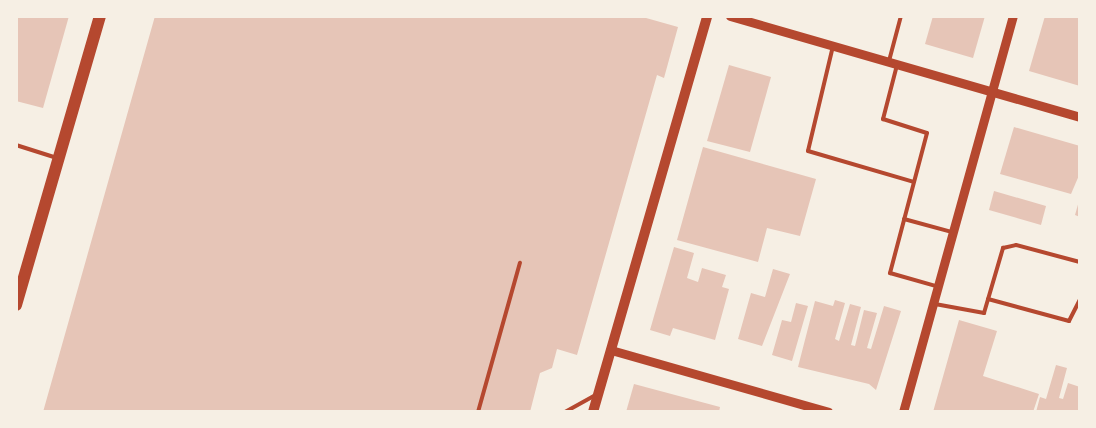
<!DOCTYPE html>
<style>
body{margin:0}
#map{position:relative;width:1096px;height:428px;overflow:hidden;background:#f6efe4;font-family:"Public Sans",sans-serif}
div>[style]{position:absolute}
.building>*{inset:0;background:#e6c5b7}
.service>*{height:4px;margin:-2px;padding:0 2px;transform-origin:2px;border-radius:2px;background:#b5482f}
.tertiary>*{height:9px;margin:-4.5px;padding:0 4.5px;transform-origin:4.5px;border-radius:4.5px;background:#b5482f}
.secondary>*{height:10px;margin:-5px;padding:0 5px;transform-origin:5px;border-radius:5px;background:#b5482f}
.primary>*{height:12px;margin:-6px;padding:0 6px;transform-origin:6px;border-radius:6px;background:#b5482f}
span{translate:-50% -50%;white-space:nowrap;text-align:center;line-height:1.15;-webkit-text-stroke:4.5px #f6efe4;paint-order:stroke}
.frame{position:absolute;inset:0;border:18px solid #f6efe4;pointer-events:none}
</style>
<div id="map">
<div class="building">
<div style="clip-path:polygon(16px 16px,69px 16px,43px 108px,16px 101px)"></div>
<div style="clip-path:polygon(155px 16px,639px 16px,678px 27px,664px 78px,657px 75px,577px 355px,557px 349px,552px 368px,540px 373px,530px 412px,43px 412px)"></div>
<div style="clip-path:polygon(933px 16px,985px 16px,973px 58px,925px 44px)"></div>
<div style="clip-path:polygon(1045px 16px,1080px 16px,1080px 86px,1029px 71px)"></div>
<div style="clip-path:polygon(729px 65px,771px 77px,750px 152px,707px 141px)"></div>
<div style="clip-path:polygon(1014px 127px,1080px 146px,1080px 173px,1071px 194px,1000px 174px)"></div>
<div style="clip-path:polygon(703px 147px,816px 179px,800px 236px,767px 228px,758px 262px,677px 240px)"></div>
<div style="clip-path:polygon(994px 191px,1046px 206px,1041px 225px,989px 210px)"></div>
<div style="clip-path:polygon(1079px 201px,1080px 201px,1080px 217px,1075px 215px)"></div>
<div style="clip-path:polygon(674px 247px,694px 253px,687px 278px,698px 282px,702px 268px,726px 275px,722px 287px,729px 289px,715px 340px,673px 328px,670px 336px,650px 330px)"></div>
<div style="clip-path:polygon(773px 269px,790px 274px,762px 346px,738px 339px,751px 293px,765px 297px)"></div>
<div style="clip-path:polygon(835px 300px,845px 303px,835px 339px,839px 341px,850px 304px,861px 307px,851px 345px,855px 346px,864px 310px,877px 313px,867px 348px,871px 349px,884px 306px,901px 311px,876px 390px,869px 384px,798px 367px,815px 301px,833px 306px)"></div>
<div style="clip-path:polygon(796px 303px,808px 306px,792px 361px,772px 355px,782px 320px,791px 322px)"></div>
<div style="clip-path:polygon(959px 320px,997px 331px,983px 376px,1039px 394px,1033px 412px,933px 412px)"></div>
<div style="clip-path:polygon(1056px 365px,1067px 368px,1059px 398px,1063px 399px,1068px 383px,1080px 387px,1080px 412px,1036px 412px,1040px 397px,1046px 399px)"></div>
<div style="clip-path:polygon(634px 384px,720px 407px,719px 412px,626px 412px)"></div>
</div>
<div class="service">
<div style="left:833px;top:46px;width:108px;rotate:103.4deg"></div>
<div style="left:808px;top:151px;width:110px;rotate:16.3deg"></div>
<div style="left:889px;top:61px;width:47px;rotate:-75.1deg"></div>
<div style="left:897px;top:65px;width:56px;rotate:104.5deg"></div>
<div style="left:883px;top:119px;width:46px;rotate:17.7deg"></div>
<div style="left:927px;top:133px;width:145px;rotate:104.8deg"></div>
<div style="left:890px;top:273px;width:48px;rotate:15.8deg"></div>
<div style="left:16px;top:145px;width:43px;rotate:17.6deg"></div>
<div style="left:904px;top:219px;width:50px;rotate:15.2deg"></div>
<div style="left:988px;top:299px;width:84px;rotate:15.2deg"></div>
<div style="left:1069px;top:321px;width:25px;rotate:-63deg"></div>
<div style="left:935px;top:304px;width:50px;rotate:10.4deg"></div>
<div style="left:984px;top:313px;width:68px;rotate:-73.7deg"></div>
<div style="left:1003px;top:248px;width:13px;rotate:-13deg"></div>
<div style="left:1016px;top:245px;width:66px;rotate:14.9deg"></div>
<div style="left:478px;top:412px;width:155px;rotate:-74.3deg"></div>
<div style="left:565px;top:412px;width:35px;rotate:-29deg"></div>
</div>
<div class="tertiary">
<div style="left:730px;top:16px;width:364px;rotate:16.1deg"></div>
<div style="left:611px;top:350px;width:226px;rotate:15.9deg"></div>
<div style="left:903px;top:412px;width:411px;rotate:-74.5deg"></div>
</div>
<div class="secondary">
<div style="left:593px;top:412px;width:412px;rotate:-73.9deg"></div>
</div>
<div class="primary">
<div style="left:16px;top:305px;width:301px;rotate:-73.8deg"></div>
</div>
<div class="frame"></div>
</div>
